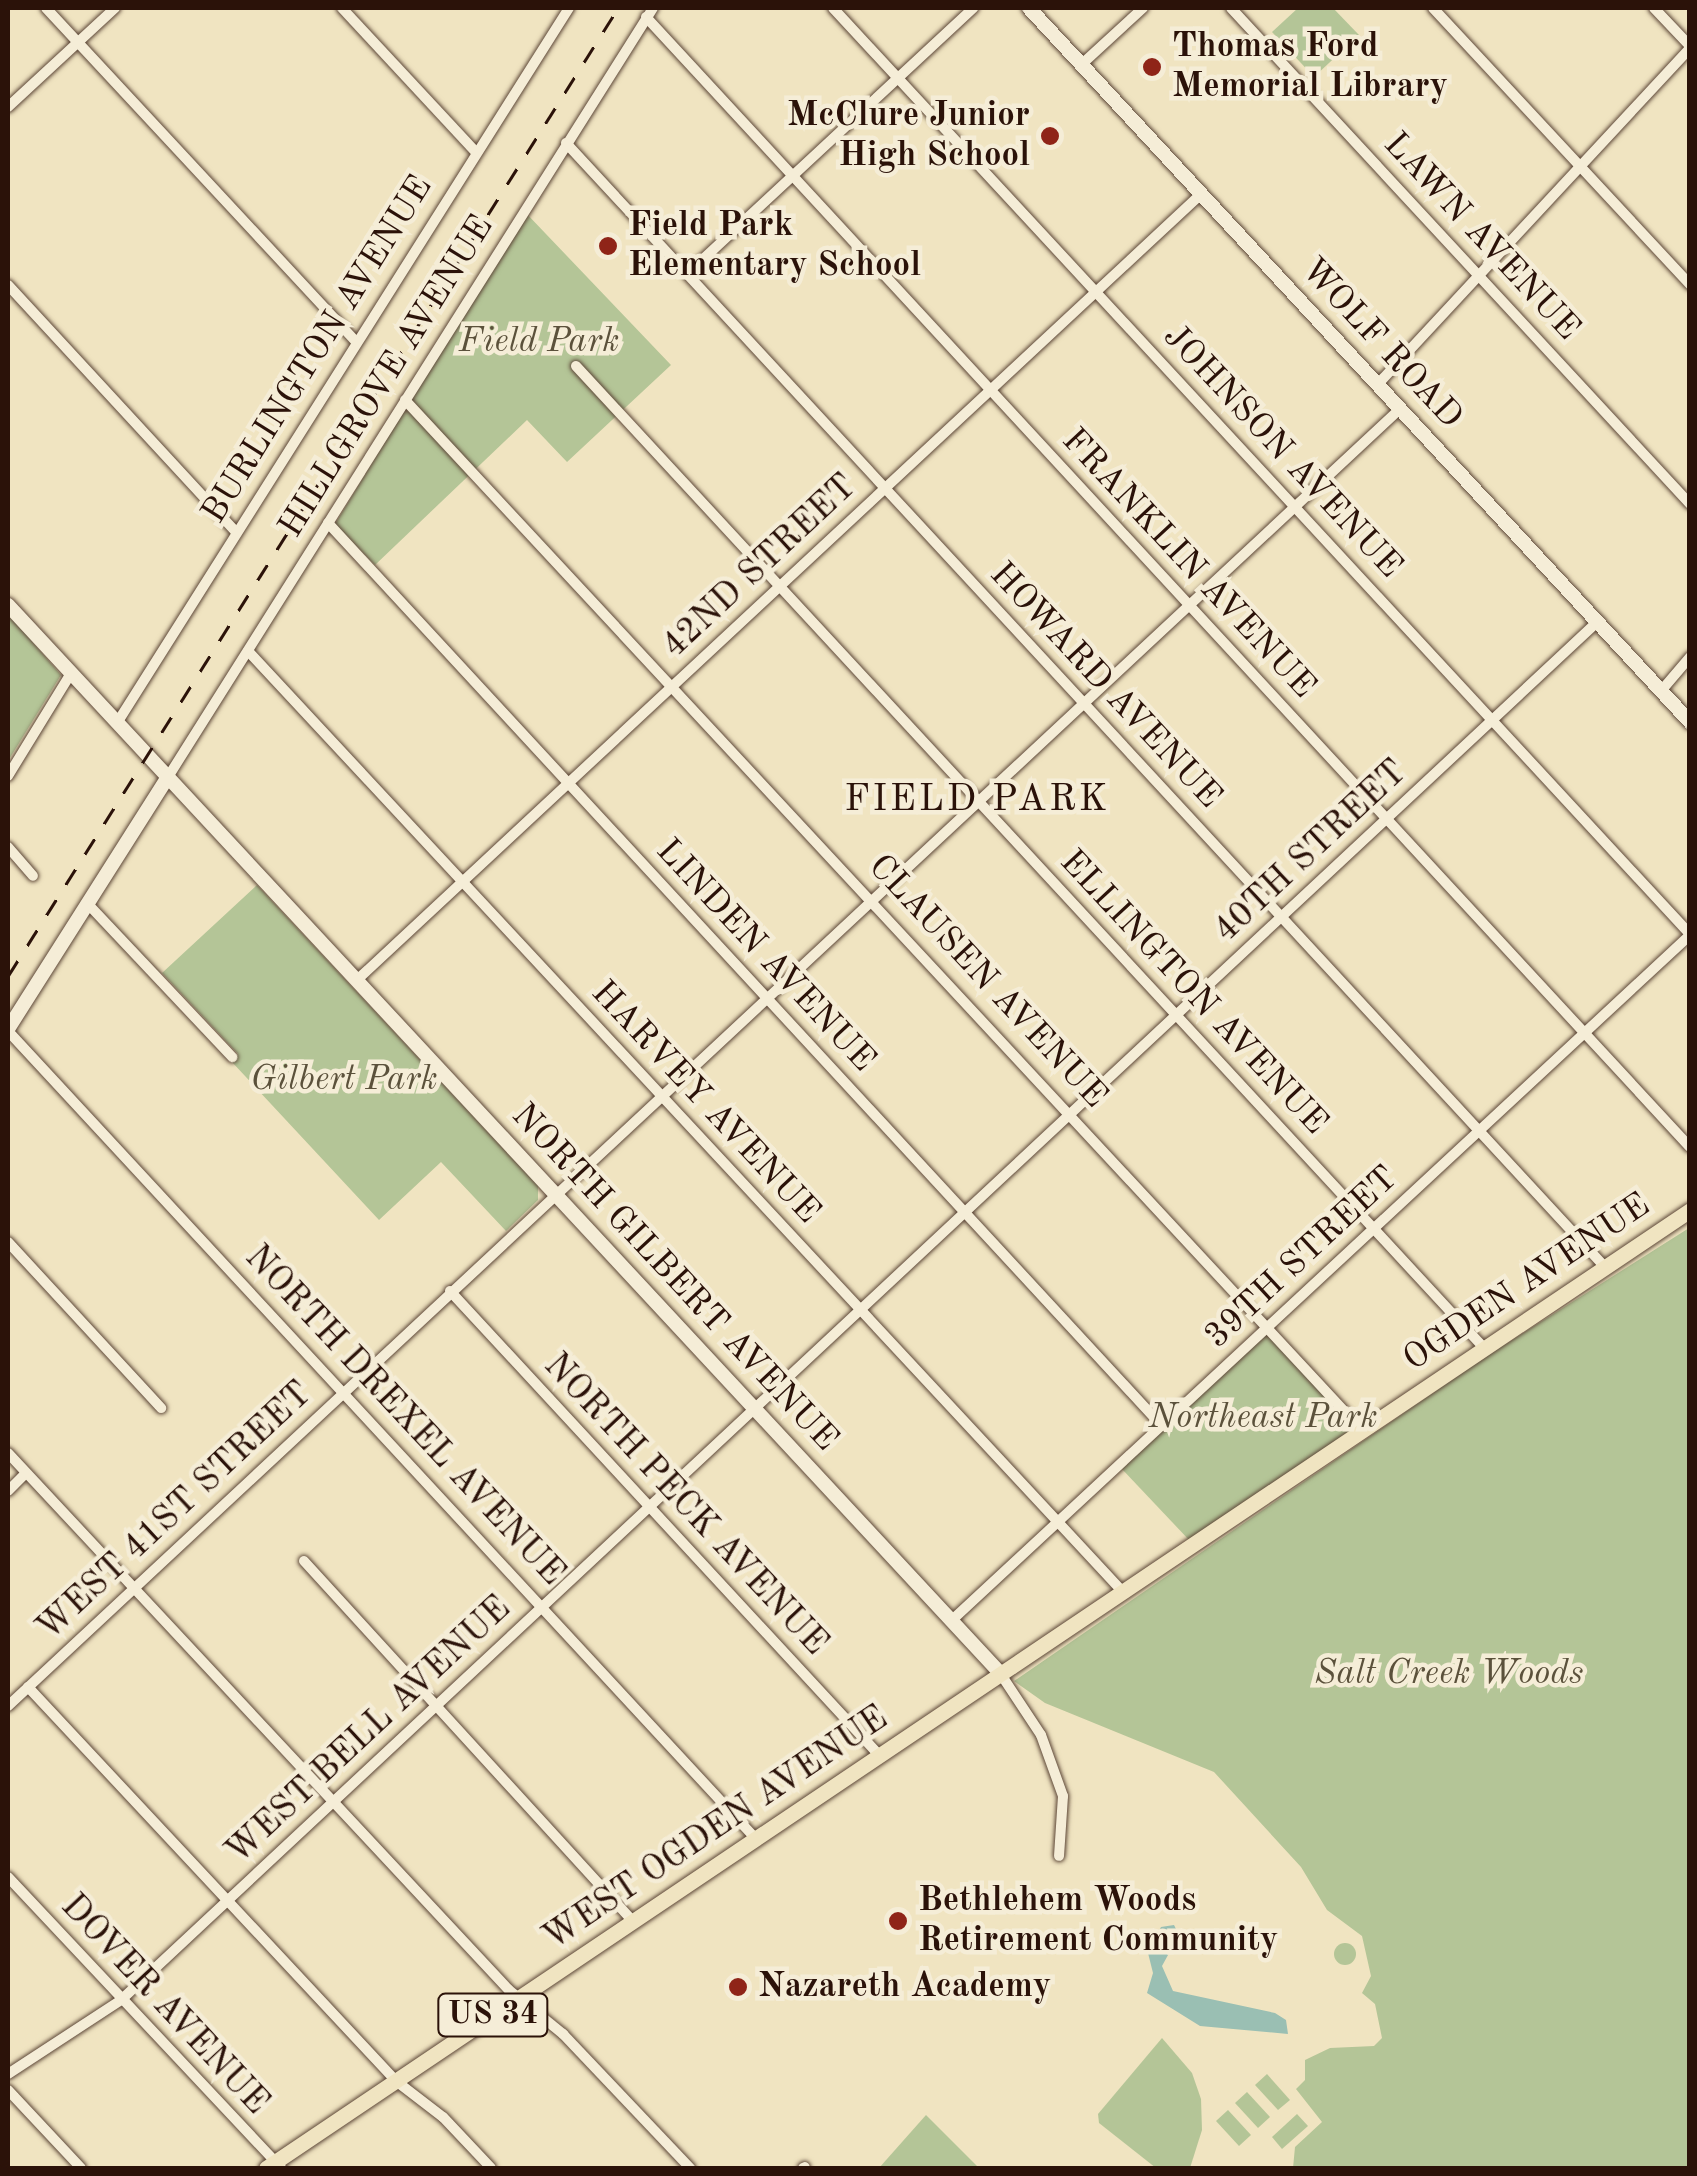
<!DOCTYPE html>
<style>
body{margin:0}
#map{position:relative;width:1697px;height:2176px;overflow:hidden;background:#f0e4c1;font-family:"Old Standard TT",serif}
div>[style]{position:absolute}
.green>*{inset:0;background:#b4c597}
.round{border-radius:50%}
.water>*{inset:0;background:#9abfb3}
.roads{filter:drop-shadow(0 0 2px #5c4637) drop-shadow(0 0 2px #5c4637)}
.street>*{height:10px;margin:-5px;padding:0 5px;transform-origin:5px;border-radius:5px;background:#f5edd7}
.secondary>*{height:14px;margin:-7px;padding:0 7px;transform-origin:7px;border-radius:7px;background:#f5edd7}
.primary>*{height:15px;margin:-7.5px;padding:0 7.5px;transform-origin:7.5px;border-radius:7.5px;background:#f0e4c1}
.rail>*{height:2.5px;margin-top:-1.25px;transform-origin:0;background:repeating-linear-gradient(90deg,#2b1209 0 18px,transparent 0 36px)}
.dots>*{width:28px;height:28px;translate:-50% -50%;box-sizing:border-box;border:5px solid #f5edd7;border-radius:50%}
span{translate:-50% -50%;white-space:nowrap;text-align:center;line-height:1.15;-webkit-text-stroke:9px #f5edd7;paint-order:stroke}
.shield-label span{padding:2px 8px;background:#f5edd7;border:2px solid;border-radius:8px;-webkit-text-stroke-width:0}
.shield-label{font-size:32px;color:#2b1209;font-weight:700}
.poi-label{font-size:35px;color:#2b1209;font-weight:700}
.left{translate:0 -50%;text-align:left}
.right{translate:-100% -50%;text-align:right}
.street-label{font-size:35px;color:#2b1209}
.park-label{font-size:35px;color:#5b513b;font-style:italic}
.neighbourhood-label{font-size:38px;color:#2b1209;letter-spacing:2.5px}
.frame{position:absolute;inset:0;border:10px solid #2b1209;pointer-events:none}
</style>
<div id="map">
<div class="green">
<div style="clip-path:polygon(1298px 8px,1333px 8px,1359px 35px,1314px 77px,1272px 32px)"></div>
<div style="clip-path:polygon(525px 212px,671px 365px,567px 462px,527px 420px,375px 565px,335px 524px)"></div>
<div style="clip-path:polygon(8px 614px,61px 675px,8px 761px)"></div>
<div style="clip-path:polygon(257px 885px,538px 1186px,538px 1200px,506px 1231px,441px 1162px,379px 1220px,231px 1061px,238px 1054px,162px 973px)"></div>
<div style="clip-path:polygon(1689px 1228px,1689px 2168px,1293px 2168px,1295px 2147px,1322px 2122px,1296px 2089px,1305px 2080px,1305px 2060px,1330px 2048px,1374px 2046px,1382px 2038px,1375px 2004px,1362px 1993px,1371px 1976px,1362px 1936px,1327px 1910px,1301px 1867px,1214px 1772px,1045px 1703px,1014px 1681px,1487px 1356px)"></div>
<div style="clip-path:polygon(1267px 1332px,1354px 1428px,1190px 1541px,1121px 1468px)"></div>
<div class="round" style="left:1334px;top:1943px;width:22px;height:22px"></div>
<div style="clip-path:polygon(1162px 2038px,1192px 2073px,1201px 2099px,1202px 2130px,1190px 2168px,1156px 2168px,1099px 2123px,1098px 2114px)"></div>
<div style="clip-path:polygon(1267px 2074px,1290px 2100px,1278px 2110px,1255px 2085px)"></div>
<div style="clip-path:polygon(1247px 2092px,1270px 2117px,1258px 2128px,1235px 2103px)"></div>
<div style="clip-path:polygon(1228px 2110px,1251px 2135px,1239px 2146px,1216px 2121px)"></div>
<div style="clip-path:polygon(1297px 2114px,1308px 2126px,1282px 2149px,1272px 2137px)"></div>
<div style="clip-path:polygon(926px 2115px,979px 2168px,879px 2168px)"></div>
</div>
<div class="water">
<div style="clip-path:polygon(1174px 1925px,1179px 1935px,1162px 1966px,1173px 1991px,1275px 2013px,1286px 2020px,1288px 2034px,1200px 2026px,1147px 1993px,1153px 1973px,1148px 1953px,1161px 1927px)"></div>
</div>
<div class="roads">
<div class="street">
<div style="left:46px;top:8px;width:456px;rotate:47.1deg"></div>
<div style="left:342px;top:8px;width:197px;rotate:47.1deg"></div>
<div style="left:833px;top:8px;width:1262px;rotate:47.22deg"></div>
<div style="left:1231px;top:8px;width:676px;rotate:47.22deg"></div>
<div style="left:1433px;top:8px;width:378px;rotate:47.1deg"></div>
<div style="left:1654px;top:8px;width:52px;rotate:46.5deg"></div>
<div style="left:646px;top:17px;width:1538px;rotate:47.27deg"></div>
<div style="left:1082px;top:64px;width:83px;rotate:-42.6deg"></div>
<div style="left:8px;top:107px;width:146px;rotate:-42.8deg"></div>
<div style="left:566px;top:143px;width:1529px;rotate:47.25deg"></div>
<div style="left:687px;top:274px;width:391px;rotate:-42.9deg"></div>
<div style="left:8px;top:285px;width:335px;rotate:47.3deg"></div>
<div style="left:576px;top:366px;width:1337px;rotate:47.24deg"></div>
<div style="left:1378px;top:384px;width:459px;rotate:-47.1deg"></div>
<div style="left:405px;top:400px;width:1405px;rotate:47.11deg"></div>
<div style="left:328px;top:523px;width:1229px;rotate:47.27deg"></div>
<div style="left:248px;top:651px;width:1284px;rotate:47.08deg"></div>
<div style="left:1661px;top:691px;width:45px;rotate:-49.5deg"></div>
<div style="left:117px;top:723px;width:846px;rotate:-57.7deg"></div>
<div style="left:8px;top:776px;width:121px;rotate:-58.5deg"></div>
<div style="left:168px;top:777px;width:909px;rotate:-57.76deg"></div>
<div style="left:8px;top:847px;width:38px;rotate:49deg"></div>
<div style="left:87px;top:903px;width:212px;rotate:46.7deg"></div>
<div style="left:357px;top:980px;width:1153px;rotate:-42.96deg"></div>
<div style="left:8px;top:1031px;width:1102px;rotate:47.21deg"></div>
<div style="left:8px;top:1242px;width:226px;rotate:47.3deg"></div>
<div style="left:450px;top:1291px;width:633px;rotate:47.24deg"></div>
<div style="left:8px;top:1453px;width:734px;rotate:46.99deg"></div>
<div style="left:509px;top:1990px;width:70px;rotate:39.2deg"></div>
<div style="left:563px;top:2034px;width:185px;rotate:46.5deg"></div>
<div style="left:8px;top:1491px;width:25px;rotate:-45deg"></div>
<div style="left:304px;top:1561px;width:489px;rotate:47.6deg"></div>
<div style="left:951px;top:1621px;width:1008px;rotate:-42.87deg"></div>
<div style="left:1000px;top:1673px;width:74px;rotate:56.5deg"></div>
<div style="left:1041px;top:1735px;width:65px;rotate:70.2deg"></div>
<div style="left:1063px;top:1796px;width:60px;rotate:93.8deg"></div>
<div style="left:28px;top:1687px;width:539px;rotate:46.95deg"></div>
<div style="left:396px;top:2081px;width:59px;rotate:37.5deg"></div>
<div style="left:443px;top:2117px;width:70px;rotate:46.7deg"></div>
<div style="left:8px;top:1706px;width:1903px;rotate:-42.98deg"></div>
<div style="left:8px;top:1877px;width:399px;rotate:46.8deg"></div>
<div style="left:8px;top:2074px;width:135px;rotate:-33.2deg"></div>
<div style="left:121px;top:2000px;width:2019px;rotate:-43.03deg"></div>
<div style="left:8px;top:2090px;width:107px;rotate:46.9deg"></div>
<div style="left:803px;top:2168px;width:2px;rotate:-27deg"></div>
</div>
<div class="secondary">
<div style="left:1029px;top:8px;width:973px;rotate:47.21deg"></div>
<div style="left:8px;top:605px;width:1458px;rotate:47.11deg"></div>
<div style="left:8px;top:1029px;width:299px;rotate:-57.6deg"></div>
</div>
<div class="primary">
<div style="left:266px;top:2168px;width:1716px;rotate:-33.93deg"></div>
</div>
</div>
<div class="rail">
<div style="left:8px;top:976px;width:1144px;rotate:-57.78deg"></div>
</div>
<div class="dots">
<div style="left:1152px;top:67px;background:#8f2418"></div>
<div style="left:1050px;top:136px;background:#8f2418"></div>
<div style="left:608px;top:246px;background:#8f2418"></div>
<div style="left:898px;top:1921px;background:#8f2418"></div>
<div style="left:738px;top:1987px;background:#8f2418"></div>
</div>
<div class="shield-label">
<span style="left:493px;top:2015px">US 34</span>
</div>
<div class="poi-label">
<span class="left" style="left:1172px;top:67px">Thomas Ford<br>Memorial Library</span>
<span class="right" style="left:1030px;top:136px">McClure Junior<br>High School</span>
<span class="left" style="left:628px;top:246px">Field Park<br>Elementary School</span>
<span class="left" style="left:918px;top:1921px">Bethlehem Woods<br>Retirement Community</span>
<span class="left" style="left:758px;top:1987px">Nazareth Academy</span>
</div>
<div class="street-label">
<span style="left:1481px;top:237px;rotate:47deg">LAWN AVENUE</span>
<span style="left:1381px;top:344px;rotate:47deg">WOLF ROAD</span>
<span style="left:318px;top:350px;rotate:-58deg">BURLINGTON AVENUE</span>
<span style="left:387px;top:377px;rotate:-58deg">HILLGROVE AVENUE</span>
<span style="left:1282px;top:452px;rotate:47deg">JOHNSON AVENUE</span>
<span style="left:1188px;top:564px;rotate:47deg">FRANKLIN AVENUE</span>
<span style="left:760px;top:567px;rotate:-43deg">42ND STREET</span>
<span style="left:1105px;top:686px;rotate:47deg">HOWARD AVENUE</span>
<span style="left:1311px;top:852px;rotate:-43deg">40TH STREET</span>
<span style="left:765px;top:956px;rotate:47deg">LINDEN AVENUE</span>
<span style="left:987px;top:982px;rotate:47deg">CLAUSEN AVENUE</span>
<span style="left:1193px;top:993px;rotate:47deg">ELLINGTON AVENUE</span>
<span style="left:705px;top:1103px;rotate:47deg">HARVEY AVENUE</span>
<span style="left:1302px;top:1258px;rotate:-43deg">39TH STREET</span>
<span style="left:674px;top:1278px;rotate:47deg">NORTH GILBERT AVENUE</span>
<span style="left:1527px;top:1283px;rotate:-34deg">OGDEN AVENUE</span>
<span style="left:404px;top:1416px;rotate:47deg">NORTH DREXEL AVENUE</span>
<span style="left:685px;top:1505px;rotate:47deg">NORTH PECK AVENUE</span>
<span style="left:175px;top:1512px;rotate:-43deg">WEST 41ST STREET</span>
<span style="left:369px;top:1731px;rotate:-43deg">WEST BELL AVENUE</span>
<span style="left:716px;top:1829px;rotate:-34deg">WEST OGDEN AVENUE</span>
<span style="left:164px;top:2005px;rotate:47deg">DOVER AVENUE</span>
</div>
<div class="park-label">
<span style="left:539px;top:342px">Field Park</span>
<span style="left:344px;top:1080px">Gilbert Park</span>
<span style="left:1263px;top:1418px">Northeast Park</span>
<span style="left:1449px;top:1674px">Salt Creek Woods</span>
</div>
<div class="neighbourhood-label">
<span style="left:977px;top:801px">FIELD PARK</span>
</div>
<div class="frame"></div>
</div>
